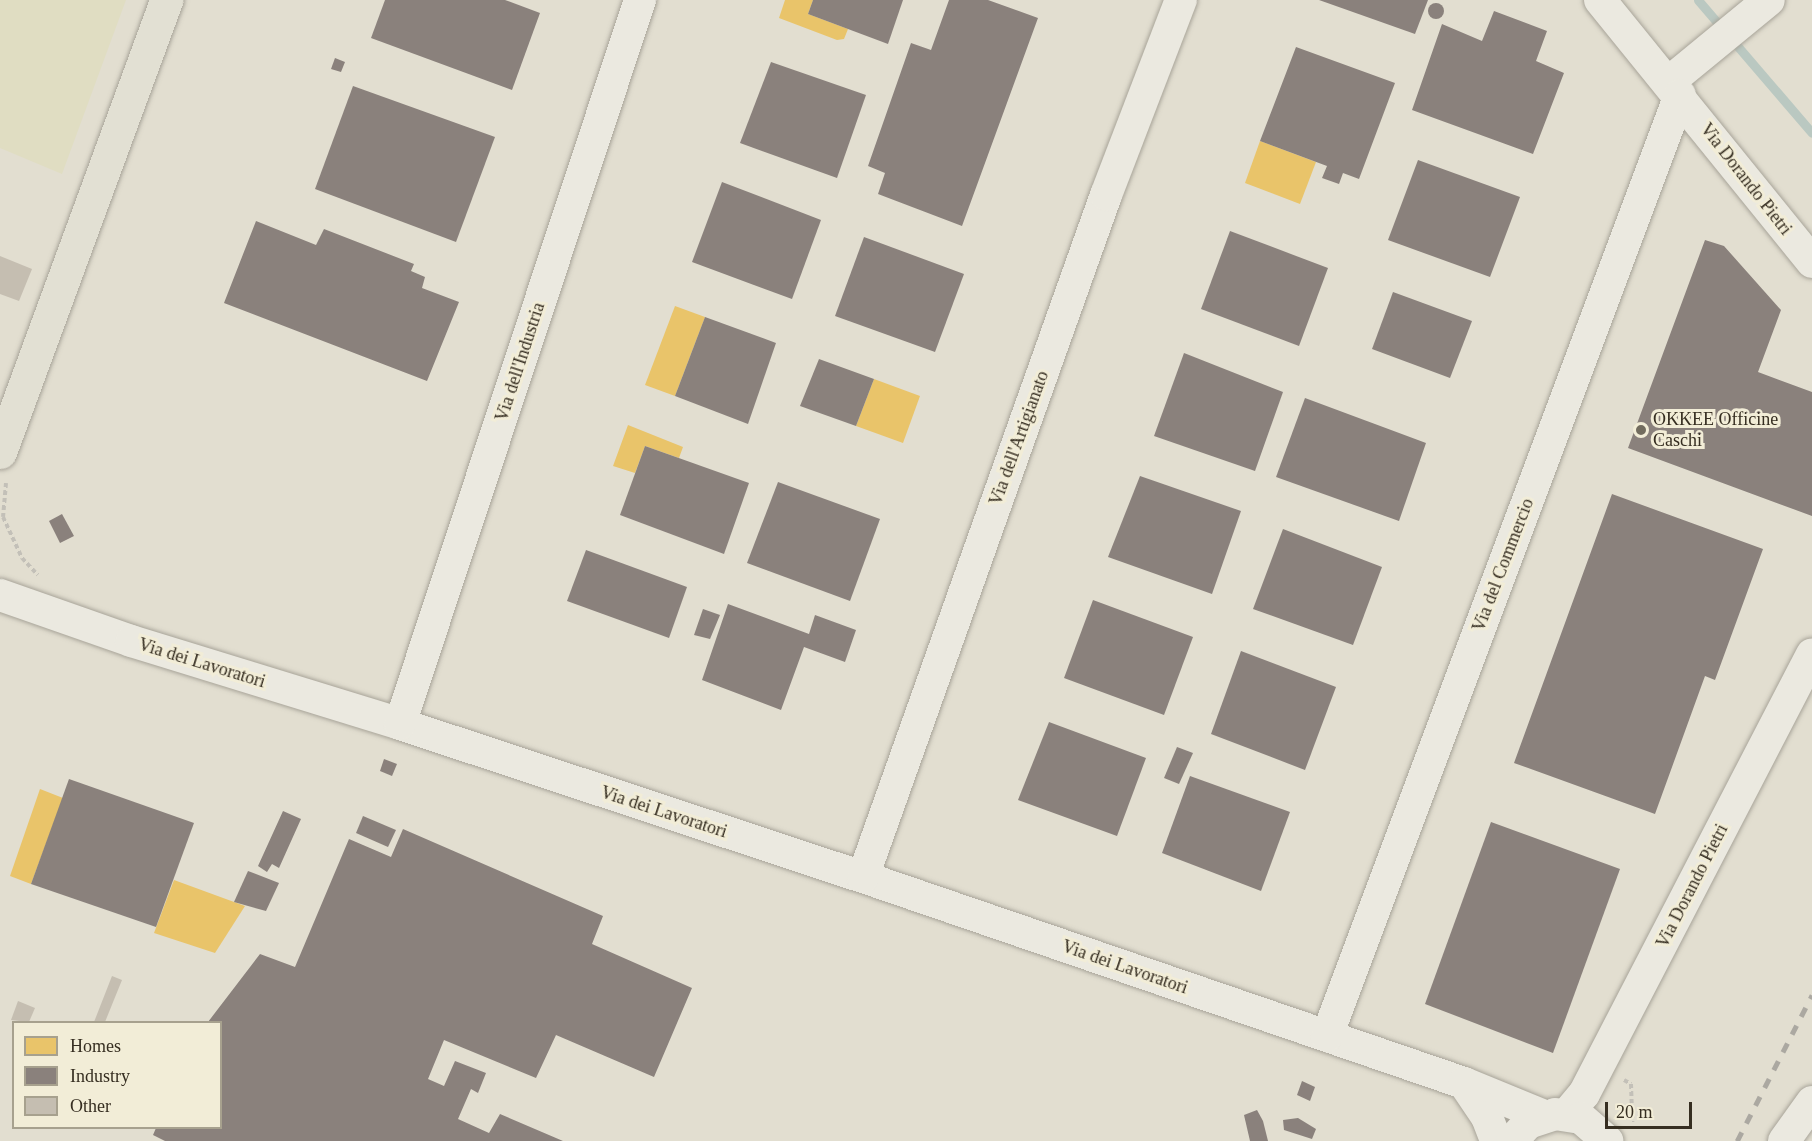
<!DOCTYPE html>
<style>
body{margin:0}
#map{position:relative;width:1812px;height:1141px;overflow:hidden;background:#e2ded0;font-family:"Times New Roman",serif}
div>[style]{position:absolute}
.farmland>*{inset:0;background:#e0ddc2}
.homes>*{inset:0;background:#e9c46a}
.industry>*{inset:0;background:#8a817c}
.round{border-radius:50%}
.stream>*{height:9px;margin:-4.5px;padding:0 4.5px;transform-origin:4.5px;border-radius:4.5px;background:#bac8c1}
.building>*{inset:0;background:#c5beb1}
.path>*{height:4px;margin-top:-2px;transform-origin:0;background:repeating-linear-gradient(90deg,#c3c0b8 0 4.5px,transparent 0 7.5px)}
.roads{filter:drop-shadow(0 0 2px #a8a499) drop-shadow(0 0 2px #a8a499)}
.minor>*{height:32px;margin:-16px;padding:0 16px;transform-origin:16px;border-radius:16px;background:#ebe9e0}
.major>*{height:33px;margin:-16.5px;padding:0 16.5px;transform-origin:16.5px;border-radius:16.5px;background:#e2e0d3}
.rail>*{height:4.5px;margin-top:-2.25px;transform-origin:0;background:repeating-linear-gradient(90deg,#aba8a1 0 10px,transparent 0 20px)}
.dots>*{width:16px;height:16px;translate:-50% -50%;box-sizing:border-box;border:3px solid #f2edd7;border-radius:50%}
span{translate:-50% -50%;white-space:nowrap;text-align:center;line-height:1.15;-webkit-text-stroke:6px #f2edd7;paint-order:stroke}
.street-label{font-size:18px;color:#362e21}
.poi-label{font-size:18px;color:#362e21}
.left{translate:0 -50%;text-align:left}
.legend{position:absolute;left:12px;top:1021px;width:210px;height:108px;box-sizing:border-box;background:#f2edd7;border:2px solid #a7a18e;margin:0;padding:8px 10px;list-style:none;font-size:18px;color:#362e21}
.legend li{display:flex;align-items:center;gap:12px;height:30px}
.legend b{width:30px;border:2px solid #a7a18e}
.scale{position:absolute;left:1605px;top:1102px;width:87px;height:27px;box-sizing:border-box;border:3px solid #362e21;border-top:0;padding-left:8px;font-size:18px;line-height:21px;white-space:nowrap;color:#362e21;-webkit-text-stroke:4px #f2edd7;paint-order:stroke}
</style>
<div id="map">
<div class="farmland">
<div style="clip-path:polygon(0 0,126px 0,62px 174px,0 148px)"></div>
</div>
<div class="homes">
<div style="clip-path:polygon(785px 0,813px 0,808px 14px,848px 29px,844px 39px,837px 40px,779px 18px)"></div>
<div style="clip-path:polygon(1260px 141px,1316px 162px,1300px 204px,1245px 183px)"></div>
<div style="clip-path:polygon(675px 306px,705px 317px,675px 396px,645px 385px)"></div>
<div style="clip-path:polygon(874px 379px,920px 396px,903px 443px,856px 426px)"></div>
<div style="clip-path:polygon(628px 425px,683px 447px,679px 458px,645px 446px,635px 473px,613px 466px)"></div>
<div style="clip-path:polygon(40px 789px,63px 798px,31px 884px,10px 876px)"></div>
<div style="clip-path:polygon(174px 880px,245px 906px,215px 953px,154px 933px)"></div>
</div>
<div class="industry">
<div style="clip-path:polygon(385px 0,505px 0,540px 13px,512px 90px,371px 38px)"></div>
<div style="clip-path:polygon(813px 0,903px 0,888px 44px,808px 14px)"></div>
<div style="clip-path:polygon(949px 0,988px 0,1038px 18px,962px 226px,878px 194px,885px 173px,868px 166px,911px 43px,931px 50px)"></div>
<div style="clip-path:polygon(1319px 0,1428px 0,1415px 34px)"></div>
<div class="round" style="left:1428px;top:3px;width:16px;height:16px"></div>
<div style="clip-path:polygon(1494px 11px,1547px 31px,1536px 61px,1564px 73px,1533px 154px,1412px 110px,1442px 24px,1482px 41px)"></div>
<div style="clip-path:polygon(1296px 47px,1395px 83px,1359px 179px,1343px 173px,1339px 184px,1322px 178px,1327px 166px,1260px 141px)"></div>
<div style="clip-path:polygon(335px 58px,345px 62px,341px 72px,331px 69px)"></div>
<div style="clip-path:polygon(771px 62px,866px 95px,837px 178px,740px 143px)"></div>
<div style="clip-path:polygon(353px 86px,495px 137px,456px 242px,315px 189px)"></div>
<div style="clip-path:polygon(1418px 160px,1520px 197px,1490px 277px,1388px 240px)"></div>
<div style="clip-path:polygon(722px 182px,821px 220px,792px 299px,692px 262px)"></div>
<div style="clip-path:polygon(256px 221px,316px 245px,324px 229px,414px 264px,411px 271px,425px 277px,422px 288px,459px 302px,427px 381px,224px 303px)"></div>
<div style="clip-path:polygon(1230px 231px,1328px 268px,1299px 346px,1201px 309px)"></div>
<div style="clip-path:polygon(864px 237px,964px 274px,935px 352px,835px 316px)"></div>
<div style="clip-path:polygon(1705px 240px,1724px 246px,1781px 310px,1758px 372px,1812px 392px,1812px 516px,1628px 448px)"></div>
<div style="clip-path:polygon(1393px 292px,1472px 321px,1450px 378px,1372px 349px)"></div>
<div style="clip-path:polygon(705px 317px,776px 343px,748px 424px,675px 396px)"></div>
<div style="clip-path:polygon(1184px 353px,1283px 392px,1255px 471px,1154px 436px)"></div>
<div style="clip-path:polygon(819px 359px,874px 379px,856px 426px,800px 406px)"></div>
<div style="clip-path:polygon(1305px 398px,1426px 443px,1399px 521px,1276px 477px)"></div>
<div style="clip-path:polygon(645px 446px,749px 483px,724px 554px,620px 515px)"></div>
<div style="clip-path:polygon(1140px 476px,1241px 511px,1212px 594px,1108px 557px)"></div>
<div style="clip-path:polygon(778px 482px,880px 519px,850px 601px,747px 563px)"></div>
<div style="clip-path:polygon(1612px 494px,1763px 549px,1715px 680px,1705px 676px,1655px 814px,1514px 763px)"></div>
<div style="clip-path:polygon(62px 514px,74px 536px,60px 543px,49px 521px)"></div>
<div style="clip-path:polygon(1283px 529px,1382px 567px,1353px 645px,1253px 609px)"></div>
<div style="clip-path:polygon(586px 550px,687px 587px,669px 638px,567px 601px)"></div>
<div style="clip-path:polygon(1093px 600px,1193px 637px,1164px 715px,1064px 678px)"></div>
<div style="clip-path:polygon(728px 604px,809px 634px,815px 615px,856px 630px,845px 662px,804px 647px,781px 710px,702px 680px)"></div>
<div style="clip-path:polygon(703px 609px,720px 615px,710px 639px,694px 635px)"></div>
<div style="clip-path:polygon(1241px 651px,1336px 687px,1305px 770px,1211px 734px)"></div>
<div style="clip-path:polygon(1049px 722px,1146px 758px,1117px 836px,1018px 800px)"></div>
<div style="clip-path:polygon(1177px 747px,1193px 753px,1179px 784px,1164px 778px)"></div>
<div style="clip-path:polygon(384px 759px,397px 764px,392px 776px,380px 771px)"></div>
<div style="clip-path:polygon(1190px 776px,1290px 812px,1261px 891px,1162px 853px)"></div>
<div style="clip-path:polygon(69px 779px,194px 823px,156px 927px,31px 884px)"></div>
<div style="clip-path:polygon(283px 811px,301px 819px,279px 868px,272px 864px,267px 872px,258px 866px)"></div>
<div style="clip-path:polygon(363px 816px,396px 830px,388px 847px,356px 833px)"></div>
<div style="clip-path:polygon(1491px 822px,1620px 869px,1553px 1053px,1425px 1004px)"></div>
<div style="clip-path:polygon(403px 829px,603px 916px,592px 944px,692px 988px,654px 1077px,556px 1035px,536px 1078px,444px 1040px,428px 1079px,444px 1086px,455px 1061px,486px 1073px,478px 1093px,471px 1089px,458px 1119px,489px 1133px,500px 1114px,563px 1141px,165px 1141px,153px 1135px,156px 1128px,220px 1128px,220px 1022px,208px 1022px,260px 954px,295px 967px,349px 839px,391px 857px)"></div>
<div style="clip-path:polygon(248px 871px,279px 883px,266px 911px,234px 902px)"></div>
<div style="clip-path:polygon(1302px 1081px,1315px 1087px,1310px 1101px,1297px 1095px)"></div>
<div style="clip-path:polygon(1257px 1110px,1263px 1121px,1268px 1141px,1250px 1141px,1244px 1115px)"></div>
<div style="clip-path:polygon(1298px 1118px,1316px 1129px,1312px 1139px,1284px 1130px,1283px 1120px)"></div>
</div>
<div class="stream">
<div style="left:1698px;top:0;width:175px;rotate:49.4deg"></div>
</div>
<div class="building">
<div style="clip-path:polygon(0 256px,32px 269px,19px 301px,0 294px)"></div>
<div style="clip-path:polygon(112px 976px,122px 980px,105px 1022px,94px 1022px)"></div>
<div style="clip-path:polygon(18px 1001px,35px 1008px,29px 1022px,11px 1020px)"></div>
</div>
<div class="path">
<div style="left:6px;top:483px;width:34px;rotate:95deg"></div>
<div style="left:3px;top:517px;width:45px;rotate:65.1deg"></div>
<div style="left:22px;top:558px;width:23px;rotate:47deg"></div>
<div style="left:1624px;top:1080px;width:8px;rotate:30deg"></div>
<div style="left:1631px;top:1084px;width:38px;rotate:88deg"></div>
</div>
<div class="roads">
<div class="minor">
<div style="left:1600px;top:0;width:337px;rotate:51deg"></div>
<div style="left:1669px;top:82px;width:129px;rotate:-39.4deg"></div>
<div style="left:0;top:595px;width:139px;rotate:19.3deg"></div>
<div style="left:131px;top:641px;width:282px;rotate:17.1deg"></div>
<div style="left:400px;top:724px;width:488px;rotate:18.3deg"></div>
<div style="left:863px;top:877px;width:635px;rotate:18.92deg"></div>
<div style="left:1464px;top:1083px;width:87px;rotate:22.4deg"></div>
<div style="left:400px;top:724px;width:763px;rotate:-71.66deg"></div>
<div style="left:863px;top:877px;width:724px;rotate:-70.39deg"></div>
<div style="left:1106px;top:195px;width:209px;rotate:-69deg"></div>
<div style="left:1327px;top:1036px;width:1005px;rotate:-69.44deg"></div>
<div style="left:1464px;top:1083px;width:41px;rotate:55.9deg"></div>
<div style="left:1487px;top:1117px;width:26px;rotate:69deg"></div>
<div style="left:1567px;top:1114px;width:26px;rotate:-50deg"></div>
<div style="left:1584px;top:1094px;width:495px;rotate:-62.6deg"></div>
<div style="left:1512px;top:1141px;width:24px;rotate:-48deg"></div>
<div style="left:1528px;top:1123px;width:28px;rotate:-18deg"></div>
<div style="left:1555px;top:1114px;width:26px;rotate:9deg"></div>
<div style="left:1581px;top:1118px;width:35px;rotate:41deg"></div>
<div style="left:1784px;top:1141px;width:48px;rotate:-54.3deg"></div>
</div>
<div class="major">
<div style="left:0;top:452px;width:482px;rotate:-69.8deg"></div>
</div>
</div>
<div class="rail">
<div style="left:1737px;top:1141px;width:164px;rotate:-62.8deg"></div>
</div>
<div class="dots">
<div style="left:1641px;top:430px;background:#726c5e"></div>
</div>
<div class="street-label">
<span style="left:1746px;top:179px;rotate:52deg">Via Dorando Pietri</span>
<span style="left:520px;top:362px;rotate:-72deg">Via dell'Industria</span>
<span style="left:1019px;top:438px;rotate:-70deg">Via dell'Artigianato</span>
<span style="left:1503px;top:565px;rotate:-69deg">Via del Commercio</span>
<span style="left:202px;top:663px;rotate:17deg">Via dei Lavoratori</span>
<span style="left:664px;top:812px;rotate:18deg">Via dei Lavoratori</span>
<span style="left:1692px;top:886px;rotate:-63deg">Via Dorando Pietri</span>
<span style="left:1125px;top:967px;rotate:19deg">Via dei Lavoratori</span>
</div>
<div class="poi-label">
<span class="left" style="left:1653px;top:430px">OKKEE Officine<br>Caschi</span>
</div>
<ul class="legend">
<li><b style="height:16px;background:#e9c46a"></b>Homes</li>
<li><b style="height:16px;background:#8a817c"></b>Industry</li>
<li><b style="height:16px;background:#c5beb1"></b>Other</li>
</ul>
<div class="scale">20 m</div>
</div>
